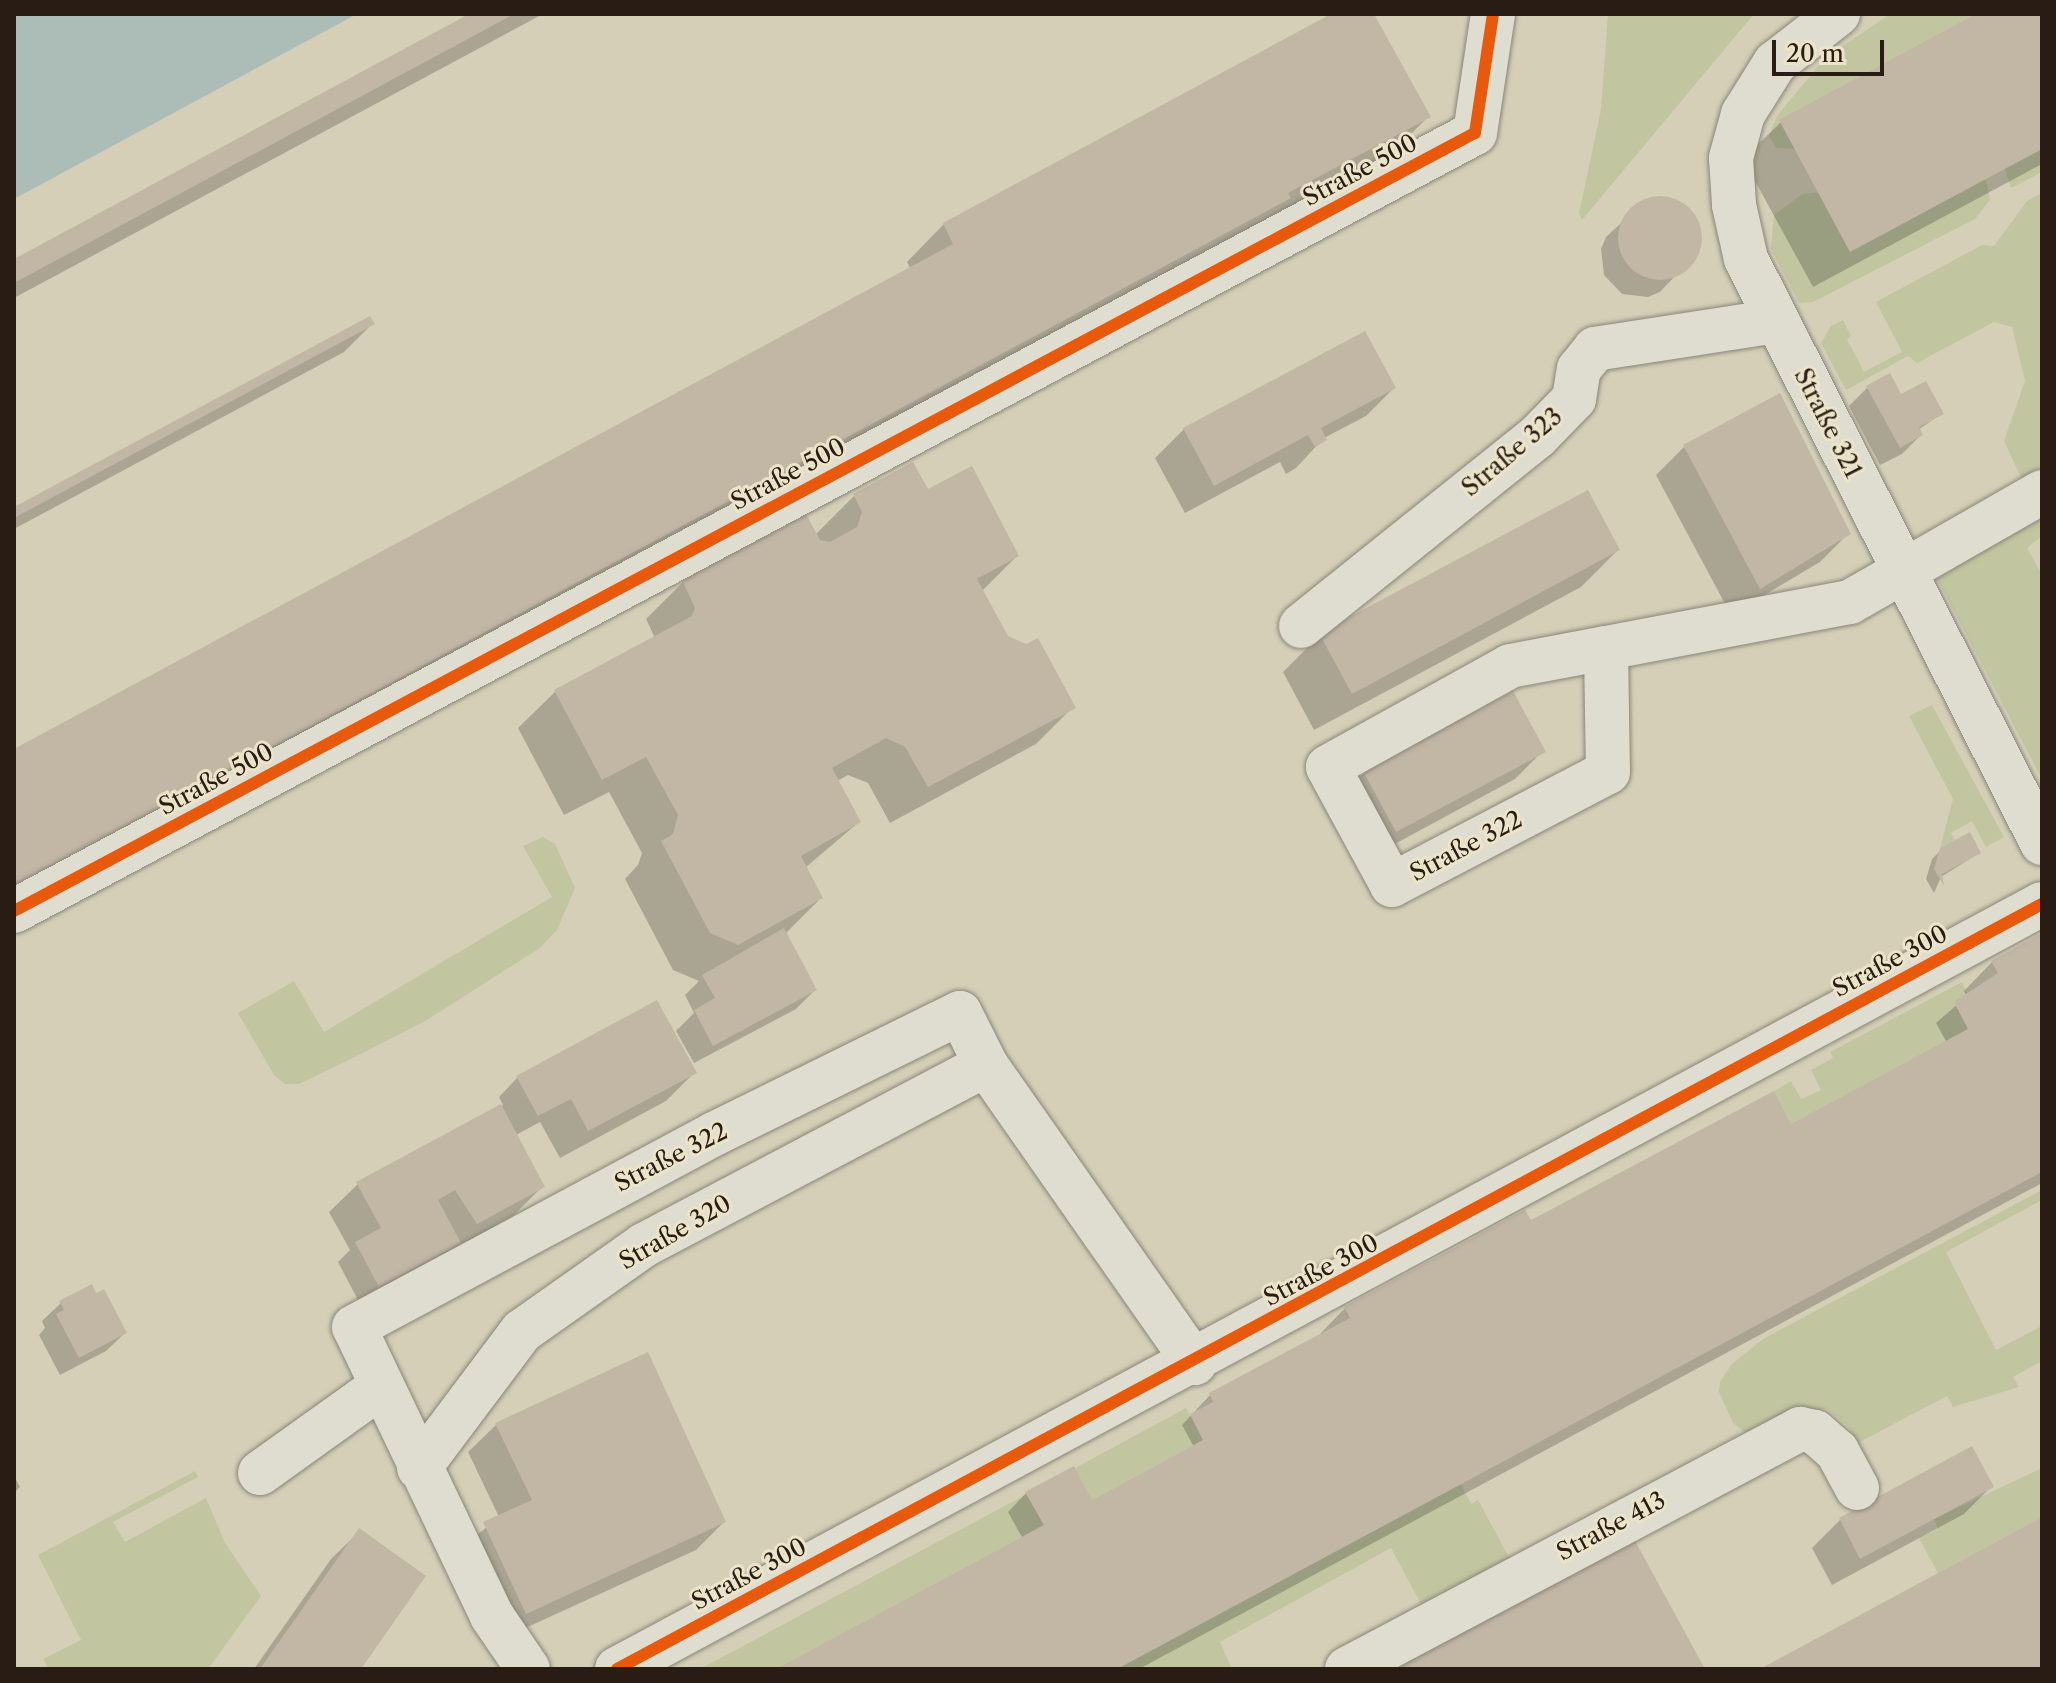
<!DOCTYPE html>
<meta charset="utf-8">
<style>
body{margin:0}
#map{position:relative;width:2056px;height:1683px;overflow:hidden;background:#d5cfb8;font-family:"Libre Caslon Text",serif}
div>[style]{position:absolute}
.green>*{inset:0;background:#c1c6a0}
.water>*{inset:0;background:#acbdb7}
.shadow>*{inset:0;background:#0003}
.building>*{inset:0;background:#c2b6a5}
.round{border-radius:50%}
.roads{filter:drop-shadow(0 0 2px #8a8578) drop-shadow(0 0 2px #8a8578)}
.minor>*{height:44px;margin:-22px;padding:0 22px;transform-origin:22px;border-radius:22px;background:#dfdcd0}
.cycleway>*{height:12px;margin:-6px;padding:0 6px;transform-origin:6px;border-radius:6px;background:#e8590c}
span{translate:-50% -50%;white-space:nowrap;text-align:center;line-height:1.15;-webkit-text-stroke:6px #ece4c9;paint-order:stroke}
.street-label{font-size:24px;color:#281c15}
.frame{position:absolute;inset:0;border:16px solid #281c15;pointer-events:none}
.scale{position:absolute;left:1772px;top:40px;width:112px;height:36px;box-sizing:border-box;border:4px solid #281c15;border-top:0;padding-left:10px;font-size:24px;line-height:28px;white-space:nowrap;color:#281c15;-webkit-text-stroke:6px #ece4c9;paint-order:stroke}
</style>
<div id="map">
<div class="green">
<div style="clip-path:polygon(1608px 14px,1754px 14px,1582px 220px,1579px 213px,1601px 110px)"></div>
<div style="clip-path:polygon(1890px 14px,1976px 14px,1795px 149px,1776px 148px,1769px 136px,1777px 116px,1824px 59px)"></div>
<div style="clip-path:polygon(2042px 149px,2042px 172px,2011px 188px,2005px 169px)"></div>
<div style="clip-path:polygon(1986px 179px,1990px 200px,1975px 219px,1813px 302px,1799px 303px,1771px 249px,1774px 215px,1802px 194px)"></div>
<div style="clip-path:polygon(2042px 193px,2042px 477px,2025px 486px,2004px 441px,2025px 381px,2012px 327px,1994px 322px,1917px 363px,1908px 356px,1846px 390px,1821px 343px,1831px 326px,1843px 320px,1851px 336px,1847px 339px,1864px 372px,1902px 352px,1876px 302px,1982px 245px,1994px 246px,2027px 201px)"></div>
<div style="clip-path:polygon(2042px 518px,2042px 536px,2027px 548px,2042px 575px,2042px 779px,1936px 577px)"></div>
<div style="clip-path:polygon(1932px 705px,2004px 837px,1986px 847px,1972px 821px,1951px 833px,1955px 840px,1940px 848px,1953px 799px,1909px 716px)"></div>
<div style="clip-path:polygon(543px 837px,555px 844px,575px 888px,557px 930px,540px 948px,427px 1020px,355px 1057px,299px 1084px,285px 1084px,274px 1075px,238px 1013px,294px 981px,324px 1032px,552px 897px,523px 846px)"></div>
<div style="clip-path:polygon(1962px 982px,1968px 995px,1954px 1003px,1969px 1030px,1791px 1124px,1774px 1091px,1791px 1081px,1801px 1099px,1821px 1090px,1811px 1070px,1833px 1058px,1830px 1052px)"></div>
<div style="clip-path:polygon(2042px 1190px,2042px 1200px,1946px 1252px,1996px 1350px,2042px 1326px,2042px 1361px,2013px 1377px,2019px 1387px,1953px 1407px,1947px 1396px,1858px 1443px,1848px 1426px,1827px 1409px,1800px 1411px,1746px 1433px,1733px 1423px,1719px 1392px,1720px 1382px,1731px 1365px,1763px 1339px)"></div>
<div style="clip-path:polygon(1186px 1408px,1203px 1440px,1092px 1500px,1075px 1468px)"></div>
<div style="clip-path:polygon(2042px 1468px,2042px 1517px,1938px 1573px,1919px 1538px,1938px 1529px,1934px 1519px)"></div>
<div style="clip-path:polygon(195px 1471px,198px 1477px,113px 1522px,125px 1542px,206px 1498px,225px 1543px,261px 1596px,208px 1669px,49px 1669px,43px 1659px,81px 1640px,38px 1555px)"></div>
<div style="clip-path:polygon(1461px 1484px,1471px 1504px,1478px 1500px,1510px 1559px,1422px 1606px,1391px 1548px,1220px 1642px,1232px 1669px,1117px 1669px)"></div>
<div style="clip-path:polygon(1027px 1494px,1044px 1525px,777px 1669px,700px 1669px)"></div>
</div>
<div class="water">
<div style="clip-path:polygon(14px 14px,357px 14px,14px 199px)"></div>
</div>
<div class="shadow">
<div style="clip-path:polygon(474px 14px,543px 14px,14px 298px,14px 261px)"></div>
<div style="clip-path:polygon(1335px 14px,1372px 14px,1428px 117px,1391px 154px,14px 902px,14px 751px,911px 269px,907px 262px,944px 224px)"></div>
<div style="clip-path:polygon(1981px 14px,2042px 14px,2042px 164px,1813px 287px,1743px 159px,1781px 122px)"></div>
<div style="clip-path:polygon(1646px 200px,1672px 200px,1683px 206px,1698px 227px,1697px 253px,1660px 292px,1648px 297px,1622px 294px,1604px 275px,1601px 249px,1606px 237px)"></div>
<div style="clip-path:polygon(373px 323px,344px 352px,14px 529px,14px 510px)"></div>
<div style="clip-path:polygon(1868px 387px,1941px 414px,1918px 430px,1921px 435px,1902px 454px,1880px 465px,1849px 406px)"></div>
<div style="clip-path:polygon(1394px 388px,1366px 416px,1324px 438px,1296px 468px,1286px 474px,1280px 462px,1185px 513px,1155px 458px,1184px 429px)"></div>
<div style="clip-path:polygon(1684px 447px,1848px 534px,1820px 562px,1731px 615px,1656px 475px)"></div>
<div style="clip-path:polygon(927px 492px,1017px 556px,981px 592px,1006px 638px,1073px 707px,1036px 744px,890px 823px,868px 783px,848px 775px,837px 781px,859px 822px,805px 868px,821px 898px,785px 934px,815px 990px,796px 1009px,694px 1063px,676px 1031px,694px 1013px,685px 995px,699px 981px,673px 970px,625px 879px,638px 865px,642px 853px,609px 792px,564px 815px,518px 728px,556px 691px,655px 638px,646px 619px,683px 582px,815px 535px,854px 496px)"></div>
<div style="clip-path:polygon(1618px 550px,1581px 587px,1314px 730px,1283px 672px,1320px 635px)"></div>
<div style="clip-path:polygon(1543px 751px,1515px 779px,1367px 859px,1336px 801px,1364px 773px)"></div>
<div style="clip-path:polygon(1941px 850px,1979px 853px,1941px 877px,1934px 893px,1926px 879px,1932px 859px)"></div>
<div style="clip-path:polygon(2042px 935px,2042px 1183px,1139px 1669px,781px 1669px,1023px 1539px,1008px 1512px,1026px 1493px,1091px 1502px,1194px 1447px,1182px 1425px,1210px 1395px,1317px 1337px,1345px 1308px,1530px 1223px,1783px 1129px,1947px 1043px,1936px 1023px,1967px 996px,1964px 991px,1992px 962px)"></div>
<div style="clip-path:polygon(694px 1073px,666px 1101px,560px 1158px,540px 1122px,516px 1135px,542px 1187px,514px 1215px,360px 1304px,338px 1262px,350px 1250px,329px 1212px,358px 1184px,503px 1105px,499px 1097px,517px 1078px)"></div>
<div style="clip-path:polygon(61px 1303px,125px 1333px,106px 1351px,60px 1375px,39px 1335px,45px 1328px,42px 1321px)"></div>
<div style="clip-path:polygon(497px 1424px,724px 1522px,696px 1550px,497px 1641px,456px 1552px,499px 1517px,468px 1452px)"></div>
<div style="clip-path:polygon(1971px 1449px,1992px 1486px,1964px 1514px,1832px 1585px,1812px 1548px,1840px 1520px)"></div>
<div style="clip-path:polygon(14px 1476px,20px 1487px,14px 1493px)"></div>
<div style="clip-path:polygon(360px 1531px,359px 1669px,254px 1669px,331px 1559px)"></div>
</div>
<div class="building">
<div style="clip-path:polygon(469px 14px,514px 14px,14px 283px,14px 259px)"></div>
<div style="clip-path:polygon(1331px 14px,1374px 14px,1431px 117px,1288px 193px,1291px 198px,14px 886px,14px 749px,953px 244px,943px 223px)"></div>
<div style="clip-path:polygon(1976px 14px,2042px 14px,2042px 149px,1850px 252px,1779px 120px)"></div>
<div class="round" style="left:1618px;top:196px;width:84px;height:84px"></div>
<div style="clip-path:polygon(370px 316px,375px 324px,14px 518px,14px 507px)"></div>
<div style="clip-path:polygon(1365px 331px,1396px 388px,1321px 428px,1327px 440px,1315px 447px,1308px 435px,1214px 486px,1183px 428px)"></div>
<div style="clip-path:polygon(1890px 373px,1901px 394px,1926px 381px,1944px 414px,1919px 427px,1923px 435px,1900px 448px,1866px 386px)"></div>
<div style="clip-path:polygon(1780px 393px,1851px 534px,1760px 589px,1683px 445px)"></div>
<div style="clip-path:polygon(913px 462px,928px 489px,972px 466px,1019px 556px,977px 579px,1008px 636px,1026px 644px,1038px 638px,1076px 708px,928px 787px,905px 747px,886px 738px,832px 768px,861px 822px,801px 856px,823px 898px,738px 945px,710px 933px,661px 841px,673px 834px,678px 815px,646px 757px,602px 780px,554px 690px,692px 616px,695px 608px,682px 580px,806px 514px,820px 540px,830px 542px,857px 527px,862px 512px,853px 494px)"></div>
<div style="clip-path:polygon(1588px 490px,1620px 550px,1352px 694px,1319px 633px)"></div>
<div style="clip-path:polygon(1513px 691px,1546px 752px,1396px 832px,1363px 771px)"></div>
<div style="clip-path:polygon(1970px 832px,1981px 853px,1942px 874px,1944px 886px,1934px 869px,1940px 848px)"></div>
<div style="clip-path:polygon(784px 928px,817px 990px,713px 1046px,694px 1010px,715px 998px,702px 975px)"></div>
<div style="clip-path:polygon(2042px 933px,2042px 1172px,1117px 1669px,776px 1669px,1044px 1525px,1025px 1492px,1074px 1466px,1092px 1500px,1203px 1440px,1190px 1414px,1213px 1402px,1209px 1393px,1350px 1318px,1344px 1307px,1525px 1210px,1531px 1220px,1774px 1091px,1791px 1124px,1968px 1029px,1954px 1002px,1998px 973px,1991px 961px)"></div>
<div style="clip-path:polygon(657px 1000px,697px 1073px,588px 1131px,571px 1099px,538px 1116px,516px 1076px)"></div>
<div style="clip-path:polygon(501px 1104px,545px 1187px,477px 1224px,455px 1190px,438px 1200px,461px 1243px,379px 1287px,355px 1242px,381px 1228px,356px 1182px)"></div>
<div style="clip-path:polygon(92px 1284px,96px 1293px,104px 1289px,127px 1333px,79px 1358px,56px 1314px,64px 1310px,59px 1301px)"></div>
<div style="clip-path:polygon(648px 1352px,726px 1522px,526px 1614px,483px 1522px,532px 1500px,495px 1423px)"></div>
<div style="clip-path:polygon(1972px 1446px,1994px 1487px,1860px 1559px,1839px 1518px)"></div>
<div style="clip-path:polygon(2042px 1517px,2042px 1669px,1760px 1669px,1938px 1573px)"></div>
<div style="clip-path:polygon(359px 1528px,426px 1576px,361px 1669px,260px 1669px)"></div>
<div style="clip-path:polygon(1634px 1539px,1705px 1669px,1391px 1669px)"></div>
</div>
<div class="roads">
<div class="minor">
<div style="left:1838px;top:14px;width:80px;rotate:142.1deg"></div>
<div style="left:1775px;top:63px;width:60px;rotate:122.1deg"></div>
<div style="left:1743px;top:114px;width:46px;rotate:105.3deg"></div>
<div style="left:1731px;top:158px;width:47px;rotate:86.3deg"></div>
<div style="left:1734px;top:205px;width:55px;rotate:77.5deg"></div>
<div style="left:1746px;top:259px;width:655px;rotate:63.12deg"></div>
<div style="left:1301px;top:626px;width:302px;rotate:-38.7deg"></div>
<div style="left:1537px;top:437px;width:53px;rotate:-45.8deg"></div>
<div style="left:1574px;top:399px;width:30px;rotate:-81deg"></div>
<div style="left:1579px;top:369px;width:26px;rotate:-51deg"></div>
<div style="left:1595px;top:349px;width:183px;rotate:-8.8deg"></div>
<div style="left:1606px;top:648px;width:124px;rotate:89.1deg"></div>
<div style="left:1608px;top:772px;width:244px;rotate:152.4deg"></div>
<div style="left:1392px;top:885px;width:134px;rotate:-118.5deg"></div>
<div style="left:1328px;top:767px;width:208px;rotate:-29deg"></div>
<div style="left:1510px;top:666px;width:98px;rotate:-10.6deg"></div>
<div style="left:1606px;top:648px;width:248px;rotate:-10.7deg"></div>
<div style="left:1850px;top:602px;width:221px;rotate:-29.8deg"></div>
<div style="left:14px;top:911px;width:1655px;rotate:-28.04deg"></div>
<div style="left:1475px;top:133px;width:120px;rotate:-81.4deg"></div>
<div style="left:419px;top:1468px;width:171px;rotate:-53.1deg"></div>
<div style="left:522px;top:1331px;width:149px;rotate:-35.2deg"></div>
<div style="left:644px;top:1245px;width:386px;rotate:-27.8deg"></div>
<div style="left:260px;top:1473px;width:148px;rotate:-35.6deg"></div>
<div style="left:528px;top:1669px;width:64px;rotate:-124.2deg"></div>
<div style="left:492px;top:1616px;width:320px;rotate:-115.5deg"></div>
<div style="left:354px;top:1327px;width:408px;rotate:-28.2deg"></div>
<div style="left:714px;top:1134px;width:274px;rotate:-26.2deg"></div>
<div style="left:960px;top:1013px;width:58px;rotate:63.4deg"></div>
<div style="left:986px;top:1065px;width:364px;rotate:55deg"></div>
<div style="left:617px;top:1669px;width:1617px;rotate:-28.23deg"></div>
<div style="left:1347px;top:1669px;width:513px;rotate:-27.91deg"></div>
<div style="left:1800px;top:1429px;width:15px;rotate:11deg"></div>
<div style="left:1815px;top:1432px;width:29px;rotate:41deg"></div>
<div style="left:1837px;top:1451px;width:42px;rotate:61.6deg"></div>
</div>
</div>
<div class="cycleway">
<div style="left:14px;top:911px;width:1655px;rotate:-28.04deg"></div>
<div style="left:1475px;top:133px;width:120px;rotate:-81.4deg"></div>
<div style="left:617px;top:1669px;width:1617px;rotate:-28.23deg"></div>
</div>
<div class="street-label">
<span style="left:1360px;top:170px;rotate:-28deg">Straße 500</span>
<span style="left:1828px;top:423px;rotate:63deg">Straße 321</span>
<span style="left:1512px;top:452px;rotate:-40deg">Straße 323</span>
<span style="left:788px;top:474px;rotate:-28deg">Straße 500</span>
<span style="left:216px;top:779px;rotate:-28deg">Straße 500</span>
<span style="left:1466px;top:846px;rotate:-28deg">Straße 322</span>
<span style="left:1890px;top:961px;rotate:-28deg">Straße 300</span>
<span style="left:671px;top:1157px;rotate:-27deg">Straße 322</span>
<span style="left:675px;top:1232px;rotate:-30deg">Straße 320</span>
<span style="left:1321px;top:1270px;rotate:-28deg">Straße 300</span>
<span style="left:1611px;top:1526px;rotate:-28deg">Straße 413</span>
<span style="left:749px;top:1574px;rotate:-28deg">Straße 300</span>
</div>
<div class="frame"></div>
<div class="scale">20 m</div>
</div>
